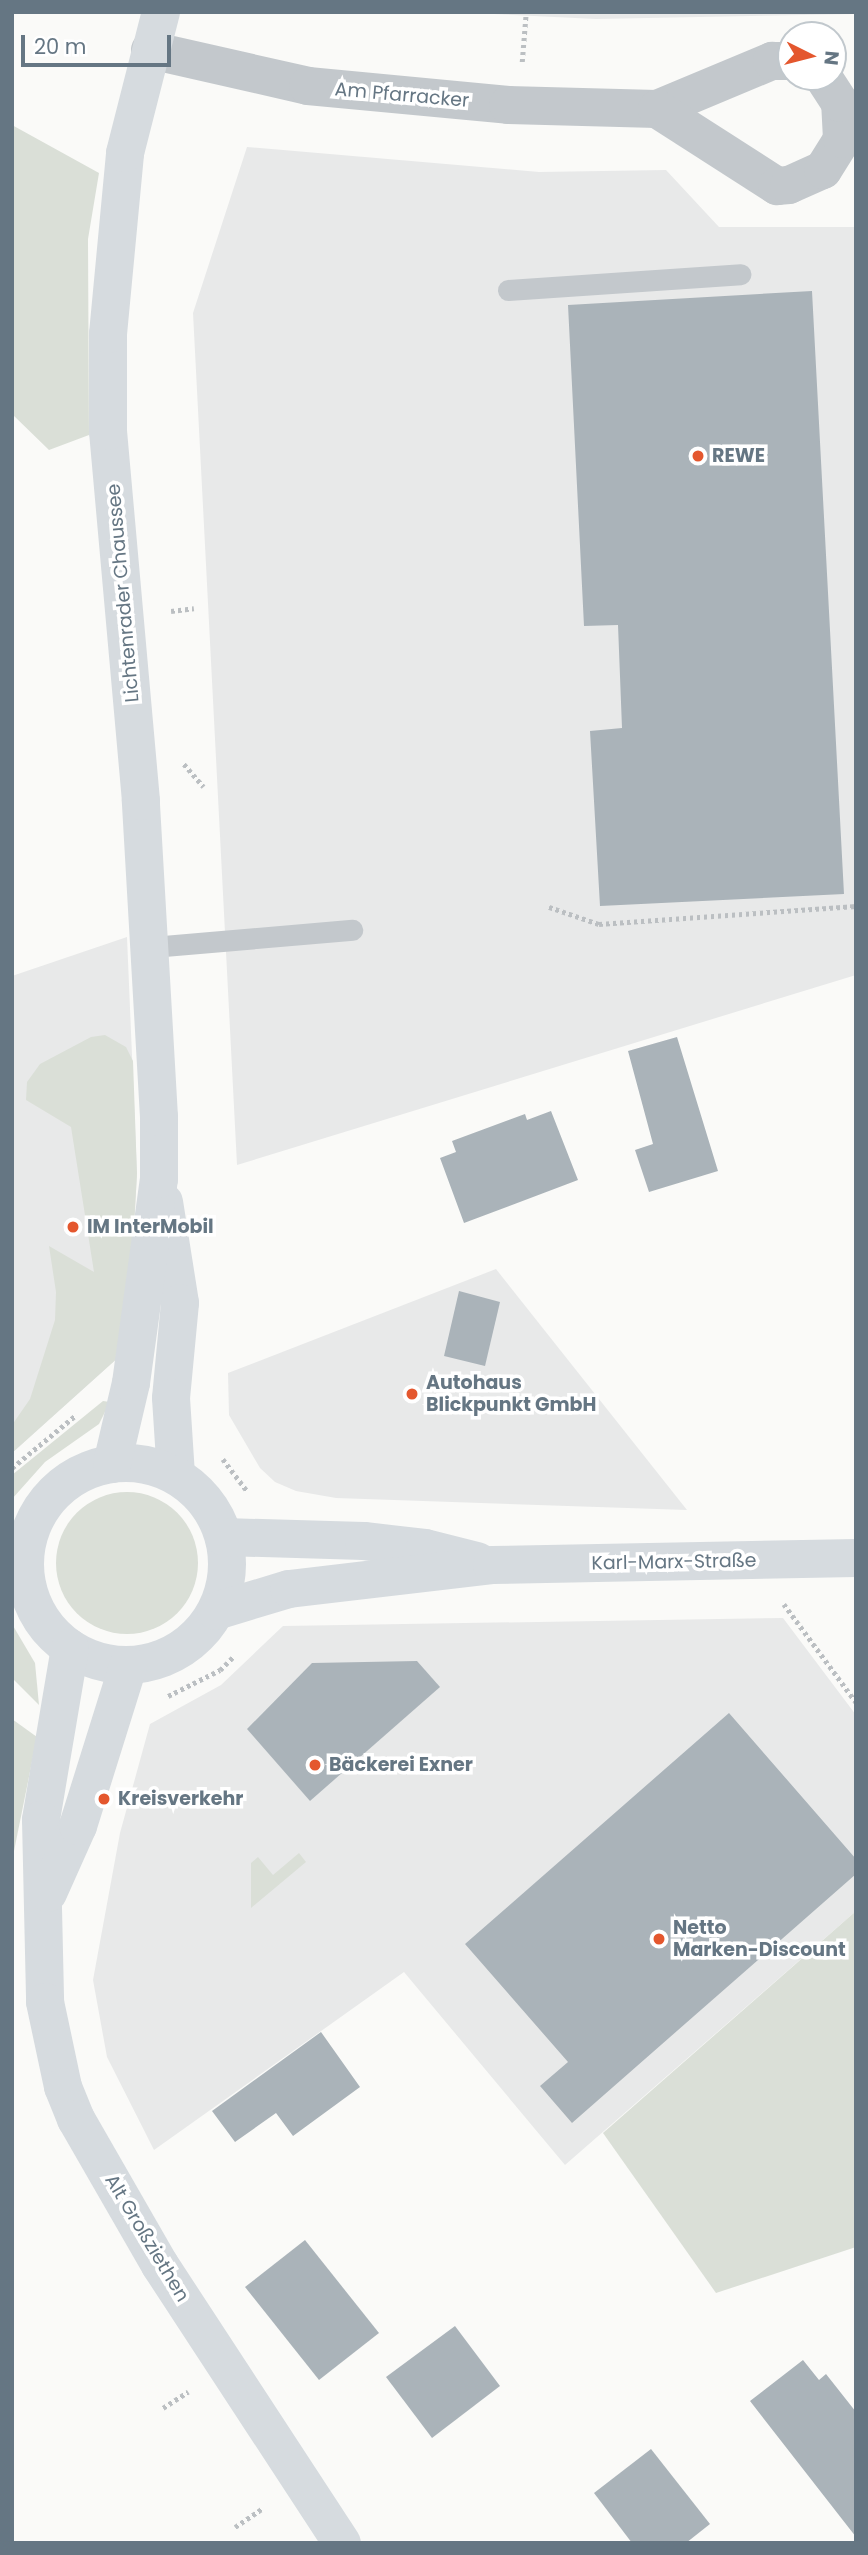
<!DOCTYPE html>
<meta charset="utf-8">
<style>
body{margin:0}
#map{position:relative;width:868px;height:2555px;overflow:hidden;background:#fafaf8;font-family:Poppins,sans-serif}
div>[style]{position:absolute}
.built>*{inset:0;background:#e8e9e9}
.green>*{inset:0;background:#dadfd7}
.round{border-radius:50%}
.building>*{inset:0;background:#aab3b9}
.path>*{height:4.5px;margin-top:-2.25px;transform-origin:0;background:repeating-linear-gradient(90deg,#bbbfc2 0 3.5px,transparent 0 7px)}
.lane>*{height:21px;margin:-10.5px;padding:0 10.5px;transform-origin:10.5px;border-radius:10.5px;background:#c3c8cc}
.street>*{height:38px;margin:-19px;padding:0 19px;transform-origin:19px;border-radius:19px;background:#c3c8cc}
.secondary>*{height:38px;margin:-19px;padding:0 19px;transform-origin:19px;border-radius:19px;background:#d6dbdf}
.secondary>.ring{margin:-19px;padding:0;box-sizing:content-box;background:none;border:38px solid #d6dbdf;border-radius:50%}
.dots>*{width:19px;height:19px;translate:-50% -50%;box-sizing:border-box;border:4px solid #fff;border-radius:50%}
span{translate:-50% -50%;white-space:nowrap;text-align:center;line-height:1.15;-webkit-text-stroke:7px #fff;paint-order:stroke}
.street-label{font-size:19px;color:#657683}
.poi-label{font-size:19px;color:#657683;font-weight:700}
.left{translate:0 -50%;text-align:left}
.frame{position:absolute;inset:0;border:14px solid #657683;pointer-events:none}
.north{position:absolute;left:777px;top:21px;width:70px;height:70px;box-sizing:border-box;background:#fff;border:2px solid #c1c8cd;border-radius:50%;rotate:96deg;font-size:19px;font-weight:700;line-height:28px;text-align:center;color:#657683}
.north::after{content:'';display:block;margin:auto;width:24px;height:32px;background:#e4572e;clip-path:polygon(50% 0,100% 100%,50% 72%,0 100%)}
.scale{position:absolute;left:21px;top:35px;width:150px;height:32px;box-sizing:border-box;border:4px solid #657683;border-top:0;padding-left:9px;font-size:21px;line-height:24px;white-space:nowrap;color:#657683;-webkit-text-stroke:5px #fff;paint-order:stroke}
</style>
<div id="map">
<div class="built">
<div style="clip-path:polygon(453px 12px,856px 12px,856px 14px,596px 19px)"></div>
<div style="clip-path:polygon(247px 147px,539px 172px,666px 170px,719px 227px,856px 227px,856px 975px,237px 1165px,193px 313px)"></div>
<div style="clip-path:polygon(127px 937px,137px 1174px,131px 1279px,121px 1355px,12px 1453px,12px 976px)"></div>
<div style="clip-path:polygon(496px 1269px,687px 1510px,336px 1498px,296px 1491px,275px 1482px,260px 1468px,229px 1415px,228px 1373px)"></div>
<div style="clip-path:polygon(783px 1618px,856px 1715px,856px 1911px,565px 2165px,404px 1972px,154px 2150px,107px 2057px,93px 1980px,120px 1833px,150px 1724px,221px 1685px,283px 1626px)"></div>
</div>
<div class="green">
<div style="clip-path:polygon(12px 125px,99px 173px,88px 239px,89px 435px,49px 450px,12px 414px)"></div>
<div style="clip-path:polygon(105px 1035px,126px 1047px,133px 1061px,137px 1174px,131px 1279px,121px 1355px,12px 1453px,12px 1425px,30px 1399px,55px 1320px,56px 1292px,49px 1246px,94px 1272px,71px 1127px,26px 1100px,27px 1082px,40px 1064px,91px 1037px)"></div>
<div style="clip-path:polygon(103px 1401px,110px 1402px,99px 1424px,45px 1462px,12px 1499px,12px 1475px)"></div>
<div class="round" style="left:56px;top:1492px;width:142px;height:142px"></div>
<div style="clip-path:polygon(12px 1624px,35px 1663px,39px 1705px,12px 1678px)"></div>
<div style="clip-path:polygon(12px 1719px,37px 1737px,12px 1861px)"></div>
<div style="clip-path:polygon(299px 1853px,306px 1862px,251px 1908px,251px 1863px,258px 1857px,273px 1875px)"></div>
<div style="clip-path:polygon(856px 1911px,856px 2247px,716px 2293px,603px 2133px)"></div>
</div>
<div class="building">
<div style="clip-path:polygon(812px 291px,844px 894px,600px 906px,590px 731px,622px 728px,618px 625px,584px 626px,568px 305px)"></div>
<div style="clip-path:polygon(677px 1037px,718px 1171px,649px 1192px,635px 1150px,653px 1144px,628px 1051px)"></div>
<div style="clip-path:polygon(551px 1111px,578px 1180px,464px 1223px,440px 1158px,456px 1152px,452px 1141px,525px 1114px,527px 1120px)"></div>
<div style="clip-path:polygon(459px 1291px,500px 1302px,485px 1366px,444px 1356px)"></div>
<div style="clip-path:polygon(417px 1661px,440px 1687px,310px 1801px,247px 1729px,312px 1663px)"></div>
<div style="clip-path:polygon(729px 1713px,856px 1859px,856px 1874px,572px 2123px,540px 2086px,568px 2062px,465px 1944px)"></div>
<div style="clip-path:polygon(321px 2032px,360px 2087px,293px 2136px,276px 2113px,235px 2142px,212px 2111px)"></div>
<div style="clip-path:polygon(305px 2240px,379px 2333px,319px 2380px,245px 2287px)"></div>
<div style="clip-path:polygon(455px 2326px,500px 2386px,432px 2438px,386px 2377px)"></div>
<div style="clip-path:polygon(803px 2360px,819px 2380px,826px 2374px,856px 2412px,856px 2537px,750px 2401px)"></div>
<div style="clip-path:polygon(651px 2449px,710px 2524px,686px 2543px,632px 2543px,594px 2493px)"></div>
</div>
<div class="path">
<div style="left:522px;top:62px;width:50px;rotate:-85.4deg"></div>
<div style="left:171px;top:611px;width:23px;rotate:-7deg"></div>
<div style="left:184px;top:764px;width:30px;rotate:49deg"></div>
<div style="left:549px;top:907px;width:53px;rotate:18.8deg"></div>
<div style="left:599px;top:924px;width:258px;rotate:-4deg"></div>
<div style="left:223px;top:1459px;width:40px;rotate:53deg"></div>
<div style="left:12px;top:1468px;width:83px;rotate:-39.6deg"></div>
<div style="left:784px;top:1604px;width:122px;rotate:53.7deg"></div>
<div style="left:168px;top:1696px;width:58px;rotate:-26.6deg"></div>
<div style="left:220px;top:1670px;width:20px;rotate:-45deg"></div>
<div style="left:163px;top:2408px;width:30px;rotate:-33deg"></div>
<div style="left:235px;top:2527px;width:34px;rotate:-34deg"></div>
</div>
<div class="lane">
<div style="left:508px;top:290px;width:233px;rotate:-3.9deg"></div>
<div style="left:152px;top:947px;width:201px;rotate:-4.9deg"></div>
</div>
<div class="street">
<div style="left:150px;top:50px;width:162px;rotate:12.8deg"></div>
<div style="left:308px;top:86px;width:201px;rotate:5.4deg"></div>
<div style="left:508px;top:105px;width:149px;rotate:1.5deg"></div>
<div style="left:657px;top:109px;width:125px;rotate:-22.7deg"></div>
<div style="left:772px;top:61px;width:19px"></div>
<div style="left:657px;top:109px;width:143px;rotate:32.7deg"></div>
<div style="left:777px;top:186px;width:12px;rotate:-5deg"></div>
<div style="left:789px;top:185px;width:37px;rotate:-24deg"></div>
<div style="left:823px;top:170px;width:36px;rotate:-58deg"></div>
<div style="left:842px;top:139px;width:36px;rotate:-93deg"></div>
<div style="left:840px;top:103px;width:31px;rotate:-123deg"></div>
</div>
<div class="secondary">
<div style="left:164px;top:1202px;width:102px;rotate:81deg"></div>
<div style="left:180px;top:1303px;width:95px;rotate:95.4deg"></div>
<div style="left:171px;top:1398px;width:77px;rotate:86.3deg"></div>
<div class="ring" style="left:25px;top:1463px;width:164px;height:164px"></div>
<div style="left:112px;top:1464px;width:83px;rotate:-76.8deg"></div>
<div style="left:131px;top:1383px;width:206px;rotate:-82.2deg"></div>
<div style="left:159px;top:1179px;width:62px;rotate:-90deg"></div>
<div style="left:159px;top:1117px;width:317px;rotate:-93.3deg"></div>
<div style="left:141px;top:801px;width:371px;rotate:-95.1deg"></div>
<div style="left:108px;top:431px;width:97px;rotate:-90deg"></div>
<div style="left:108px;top:334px;width:182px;rotate:-84.6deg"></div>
<div style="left:125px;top:153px;width:146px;rotate:-75.7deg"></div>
<div style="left:224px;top:1537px;width:140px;rotate:1.6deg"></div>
<div style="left:364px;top:1541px;width:61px;rotate:6.5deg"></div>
<div style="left:425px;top:1548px;width:54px;rotate:14deg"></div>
<div style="left:216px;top:1611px;width:76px;rotate:-16.8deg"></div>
<div style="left:289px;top:1589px;width:204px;rotate:-6.7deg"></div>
<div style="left:492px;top:1565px;width:364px;rotate:-1.1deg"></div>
<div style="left:70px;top:1648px;width:174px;rotate:99.6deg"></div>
<div style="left:41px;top:1820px;width:182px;rotate:88.7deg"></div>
<div style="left:45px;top:2002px;width:87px;rotate:78deg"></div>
<div style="left:63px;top:2087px;width:35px;rotate:68deg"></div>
<div style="left:76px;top:2119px;width:168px;rotate:60.1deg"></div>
<div style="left:160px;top:2265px;width:332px;rotate:56.8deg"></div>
<div style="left:48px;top:1893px;width:73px;rotate:-65.9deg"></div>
<div style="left:78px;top:1826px;width:168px;rotate:-72.6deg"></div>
</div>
<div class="dots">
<div style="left:698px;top:456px;background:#e4572e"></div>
<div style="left:73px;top:1227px;background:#e4572e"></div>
<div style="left:412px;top:1394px;background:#e4572e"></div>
<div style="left:315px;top:1765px;background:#e4572e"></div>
<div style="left:104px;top:1799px;background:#e4572e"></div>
<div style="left:659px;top:1939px;background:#e4572e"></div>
</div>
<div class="street-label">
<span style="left:402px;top:95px;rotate:5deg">Am Pfarracker</span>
<span style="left:123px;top:593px;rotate:-95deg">Lichtenrader Chaussee</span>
<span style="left:674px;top:1562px;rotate:-1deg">Karl-Marx-Straße</span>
<span style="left:147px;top:2238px;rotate:59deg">Alt Großziethen</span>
</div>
<div class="poi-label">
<span class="left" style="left:712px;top:456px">REWE</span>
<span class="left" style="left:87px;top:1227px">IM InterMobil</span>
<span class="left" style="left:426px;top:1394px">Autohaus<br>Blickpunkt GmbH</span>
<span class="left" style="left:329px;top:1765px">Bäckerei Exner</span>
<span class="left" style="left:118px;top:1799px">Kreisverkehr</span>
<span class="left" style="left:673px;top:1939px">Netto<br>Marken-Discount</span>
</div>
<div class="frame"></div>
<div class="north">N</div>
<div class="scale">20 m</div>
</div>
